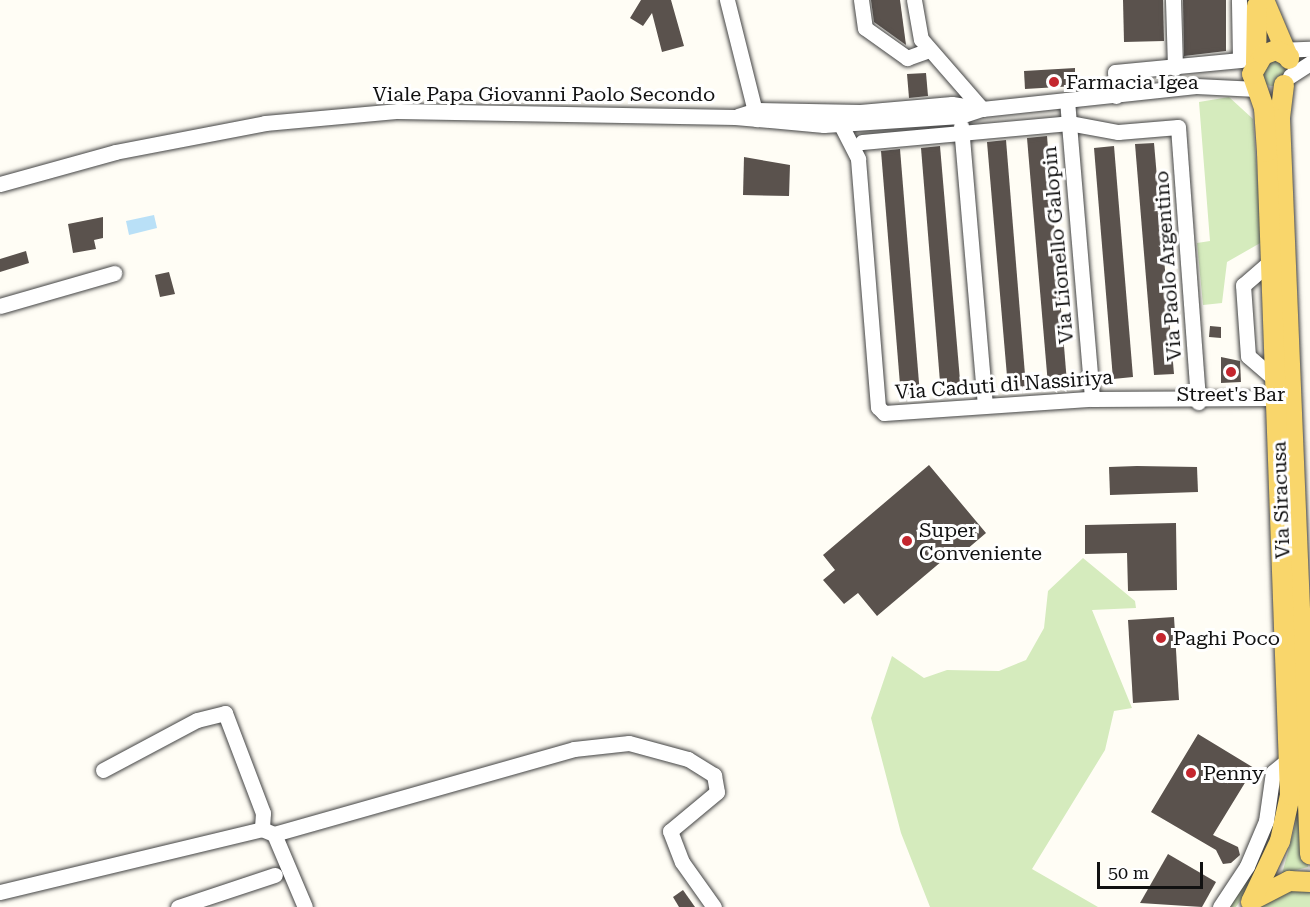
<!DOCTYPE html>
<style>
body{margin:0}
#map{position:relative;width:1310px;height:907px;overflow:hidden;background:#fffdf5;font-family:"Roboto Serif",serif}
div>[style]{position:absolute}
.green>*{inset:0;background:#d5ebbd}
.round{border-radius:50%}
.water>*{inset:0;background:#b9e0f7}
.building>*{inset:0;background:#5a524d}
.roads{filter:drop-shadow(0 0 2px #444) drop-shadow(0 0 2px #444)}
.minor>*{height:15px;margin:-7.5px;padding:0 7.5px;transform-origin:7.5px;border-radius:7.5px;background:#fff}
.major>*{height:20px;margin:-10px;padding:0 10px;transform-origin:10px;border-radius:10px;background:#f9d66b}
.dots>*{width:16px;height:16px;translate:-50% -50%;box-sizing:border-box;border:3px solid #fff;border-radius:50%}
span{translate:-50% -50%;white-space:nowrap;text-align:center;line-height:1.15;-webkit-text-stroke:6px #fff;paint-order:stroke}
.poi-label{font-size:20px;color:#111}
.left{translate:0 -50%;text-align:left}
.street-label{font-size:20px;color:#111}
.scale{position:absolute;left:1097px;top:862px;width:106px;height:27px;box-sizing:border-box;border:3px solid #111;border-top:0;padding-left:8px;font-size:18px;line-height:21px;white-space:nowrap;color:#111;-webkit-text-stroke:4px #fff;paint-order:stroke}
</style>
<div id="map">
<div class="green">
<div class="round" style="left:1260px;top:60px;width:26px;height:26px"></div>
<div style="clip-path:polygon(1229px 97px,1253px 119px,1262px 242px,1227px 262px,1222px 303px,1203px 305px,1197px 243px,1210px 241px,1199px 102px)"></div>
<div style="clip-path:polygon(1083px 558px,1135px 601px,1136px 608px,1092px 610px,1132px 708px,1114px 711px,1105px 750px,1032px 869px,1098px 907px,930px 907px,901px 833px,871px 718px,892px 656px,924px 678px,947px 670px,999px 671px,1026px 660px,1044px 628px,1048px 591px)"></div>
<div style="clip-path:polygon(1296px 699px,1308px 867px,1282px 874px,1298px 815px)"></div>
<div style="clip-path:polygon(1275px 807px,1257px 874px,1236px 907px,1227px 907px)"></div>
<div style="clip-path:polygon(1287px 889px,1310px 890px,1310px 907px,1256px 907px)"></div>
</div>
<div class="water">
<div style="clip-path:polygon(154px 215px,157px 228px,129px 235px,126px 221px)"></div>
</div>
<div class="building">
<div style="clip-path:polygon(641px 0,671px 0,684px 46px,662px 52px,652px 13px,643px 26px,630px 18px)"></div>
<div style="clip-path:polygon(871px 0,900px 0,906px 45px,874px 22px)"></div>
<div style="clip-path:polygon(1123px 0,1163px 0,1164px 41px,1124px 42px)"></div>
<div style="clip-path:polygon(1183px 0,1226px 0,1226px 51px,1184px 56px)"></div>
<div style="clip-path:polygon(1075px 68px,1075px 86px,1025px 89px,1024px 71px)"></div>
<div style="clip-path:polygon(926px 73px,928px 96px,909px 98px,907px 74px)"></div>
<div style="clip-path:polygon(1047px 136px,1067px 383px,1048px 385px,1027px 138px)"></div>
<div style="clip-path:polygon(1006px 140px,1026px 387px,1008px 388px,987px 142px)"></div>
<div style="clip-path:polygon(1154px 143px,1174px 374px,1154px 375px,1135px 144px)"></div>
<div style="clip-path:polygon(940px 146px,961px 392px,941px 394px,921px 148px)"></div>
<div style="clip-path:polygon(1114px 146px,1133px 377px,1113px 379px,1094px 148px)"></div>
<div style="clip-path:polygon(900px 149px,920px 395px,901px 397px,881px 151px)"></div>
<div style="clip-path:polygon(744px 157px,790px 165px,789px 196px,743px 195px)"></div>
<div style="clip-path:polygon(103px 217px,103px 238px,94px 240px,96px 249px,73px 253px,68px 224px)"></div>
<div style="clip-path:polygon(26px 251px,29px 263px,0 272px,0 259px)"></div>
<div style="clip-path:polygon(169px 272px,175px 294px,160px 297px,155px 275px)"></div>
<div style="clip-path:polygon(1210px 326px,1221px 327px,1221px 338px,1209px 337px)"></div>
<div style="clip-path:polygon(1221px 357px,1240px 361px,1241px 382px,1221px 383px)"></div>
<div style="clip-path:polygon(929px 465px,986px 533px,959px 556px,955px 550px,877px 616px,858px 593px,844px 604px,823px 580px,835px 570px,823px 555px)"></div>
<div style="clip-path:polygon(1137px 466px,1197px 467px,1198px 492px,1110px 495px,1109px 467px)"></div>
<div style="clip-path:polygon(1176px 523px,1177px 590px,1128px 591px,1127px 553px,1085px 554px,1085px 525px)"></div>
<div style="clip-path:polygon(1174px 617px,1179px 700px,1133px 703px,1128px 620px)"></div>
<div style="clip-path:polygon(1198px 734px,1254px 768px,1213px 835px,1238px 847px,1240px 855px,1231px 863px,1223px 864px,1216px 850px,1151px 812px)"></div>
<div style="clip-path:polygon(1168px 854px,1216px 882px,1202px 907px,1140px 903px)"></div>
<div style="clip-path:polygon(683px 890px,695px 907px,679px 907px,673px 897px)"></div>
</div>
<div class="roads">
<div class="minor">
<div style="left:727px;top:0;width:123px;rotate:75.9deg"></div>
<div style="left:861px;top:0;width:28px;rotate:82deg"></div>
<div style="left:865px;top:28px;width:52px;rotate:35.5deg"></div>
<div style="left:907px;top:58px;width:23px;rotate:-20deg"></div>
<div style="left:914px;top:0;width:40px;rotate:80deg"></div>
<div style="left:921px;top:39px;width:93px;rotate:48.9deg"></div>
<div style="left:1173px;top:0;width:68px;rotate:88.3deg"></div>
<div style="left:1277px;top:50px;width:33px;rotate:-2deg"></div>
<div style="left:1290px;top:76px;width:24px;rotate:-33deg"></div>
<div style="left:1116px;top:96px;width:24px;rotate:-92deg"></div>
<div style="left:1115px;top:72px;width:126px;rotate:-5.5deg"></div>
<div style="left:1240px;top:60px;width:60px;rotate:-91deg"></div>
<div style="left:1067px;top:100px;width:300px;rotate:85.2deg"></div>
<div style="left:738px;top:116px;width:20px;rotate:-18deg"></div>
<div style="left:757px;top:110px;width:103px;rotate:1.1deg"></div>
<div style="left:860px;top:112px;width:92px;rotate:-5deg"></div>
<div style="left:952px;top:104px;width:30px;rotate:9deg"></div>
<div style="left:982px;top:109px;width:215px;rotate:-6.1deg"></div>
<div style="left:1196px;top:86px;width:61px;rotate:2.8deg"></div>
<div style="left:841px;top:125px;width:38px;rotate:63deg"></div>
<div style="left:858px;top:159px;width:249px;rotate:85.4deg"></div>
<div style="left:878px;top:407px;width:8px;rotate:45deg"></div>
<div style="left:884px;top:413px;width:208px;rotate:-3.9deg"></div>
<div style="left:1092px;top:399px;width:185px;rotate:-0.3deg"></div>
<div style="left:961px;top:126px;width:280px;rotate:85.1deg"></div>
<div style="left:862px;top:142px;width:208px;rotate:-5.2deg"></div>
<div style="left:1069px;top:123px;width:50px;rotate:10.4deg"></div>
<div style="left:1118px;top:132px;width:60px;rotate:-4.8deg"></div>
<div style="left:1178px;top:127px;width:276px;rotate:85.8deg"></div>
<div style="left:0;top:184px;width:119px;rotate:-15.5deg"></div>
<div style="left:115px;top:152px;width:153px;rotate:-10.9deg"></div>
<div style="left:265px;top:123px;width:134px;rotate:-5.2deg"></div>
<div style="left:398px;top:111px;width:337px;rotate:1deg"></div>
<div style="left:735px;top:117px;width:89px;rotate:5.1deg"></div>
<div style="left:824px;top:125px;width:136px;rotate:-3.8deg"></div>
<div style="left:960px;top:116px;width:23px;rotate:-18deg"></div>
<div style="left:1271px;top:261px;width:37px;rotate:139deg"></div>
<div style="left:1243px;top:285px;width:71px;rotate:86deg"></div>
<div style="left:1248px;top:356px;width:38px;rotate:41deg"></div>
<div style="left:0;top:306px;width:119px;rotate:-16.1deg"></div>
<div style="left:103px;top:770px;width:106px;rotate:-28deg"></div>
<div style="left:197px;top:720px;width:29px;rotate:-14deg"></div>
<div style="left:225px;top:713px;width:107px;rotate:69.2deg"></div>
<div style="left:263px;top:813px;width:16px;rotate:94deg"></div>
<div style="left:274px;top:834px;width:312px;rotate:-15.8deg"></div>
<div style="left:574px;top:749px;width:55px;rotate:-6.2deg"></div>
<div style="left:629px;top:743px;width:61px;rotate:15.2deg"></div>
<div style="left:688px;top:759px;width:31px;rotate:32deg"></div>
<div style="left:714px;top:775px;width:17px;rotate:80deg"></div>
<div style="left:717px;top:792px;width:61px;rotate:140.3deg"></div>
<div style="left:670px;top:831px;width:33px;rotate:69deg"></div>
<div style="left:682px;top:862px;width:55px;rotate:54.6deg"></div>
<div style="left:0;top:892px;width:269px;rotate:-13.5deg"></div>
<div style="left:262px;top:829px;width:13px;rotate:23deg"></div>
<div style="left:274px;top:834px;width:79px;rotate:67deg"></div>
<div style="left:178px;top:907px;width:102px;rotate:-18.3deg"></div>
<div style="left:1220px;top:907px;width:49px;rotate:-56.6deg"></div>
<div style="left:1247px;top:866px;width:49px;rotate:-67.1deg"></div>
<div style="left:1266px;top:821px;width:49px;rotate:-81.9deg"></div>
<div style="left:1273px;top:772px;width:22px;rotate:-39deg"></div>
</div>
<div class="major">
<div style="left:1264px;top:0;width:64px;rotate:67deg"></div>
<div style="left:1256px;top:63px;width:57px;rotate:-89deg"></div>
<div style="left:1284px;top:85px;width:34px;rotate:97deg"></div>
<div style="left:1280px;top:119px;width:736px;rotate:87.66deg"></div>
<div style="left:1252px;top:900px;width:42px;rotate:-27.2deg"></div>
<div style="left:1289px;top:881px;width:21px;rotate:3deg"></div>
<div style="left:1251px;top:902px;width:68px;rotate:-64.6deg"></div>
<div style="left:1280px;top:841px;width:47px;rotate:-77.7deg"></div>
<div style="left:1290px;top:795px;width:643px;rotate:-92.05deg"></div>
<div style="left:1267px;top:152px;width:44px;rotate:-93.9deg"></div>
<div style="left:1264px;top:108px;width:36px;rotate:-109deg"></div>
<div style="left:1252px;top:74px;width:22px;rotate:-60deg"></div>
<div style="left:1263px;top:55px;width:14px;rotate:-21deg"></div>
<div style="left:1276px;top:50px;width:15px;rotate:28deg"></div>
</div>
</div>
<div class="dots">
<div style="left:1054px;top:82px;background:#c4262e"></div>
<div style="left:1231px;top:372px;background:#c4262e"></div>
<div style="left:907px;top:541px;background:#c4262e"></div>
<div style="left:1161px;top:638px;background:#c4262e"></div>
<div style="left:1191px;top:773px;background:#c4262e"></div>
</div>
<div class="poi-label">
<span class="left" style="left:1066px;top:82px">Farmacia Igea</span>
<span style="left:1231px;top:394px">Street's Bar</span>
<span class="left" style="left:919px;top:542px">Super<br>Conveniente</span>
<span class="left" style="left:1173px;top:638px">Paghi Poco</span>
<span class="left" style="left:1203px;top:773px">Penny</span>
</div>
<div class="street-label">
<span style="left:544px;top:94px">Viale Papa Giovanni Paolo Secondo</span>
<span style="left:1058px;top:245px;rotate:-95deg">Via Lionello Galopin</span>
<span style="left:1168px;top:266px;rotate:-94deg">Via Paolo Argentino</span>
<span style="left:1004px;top:385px;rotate:-4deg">Via Caduti di Nassiriya</span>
<span style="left:1281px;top:500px;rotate:-92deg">Via Siracusa</span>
</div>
<div class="scale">50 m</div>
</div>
